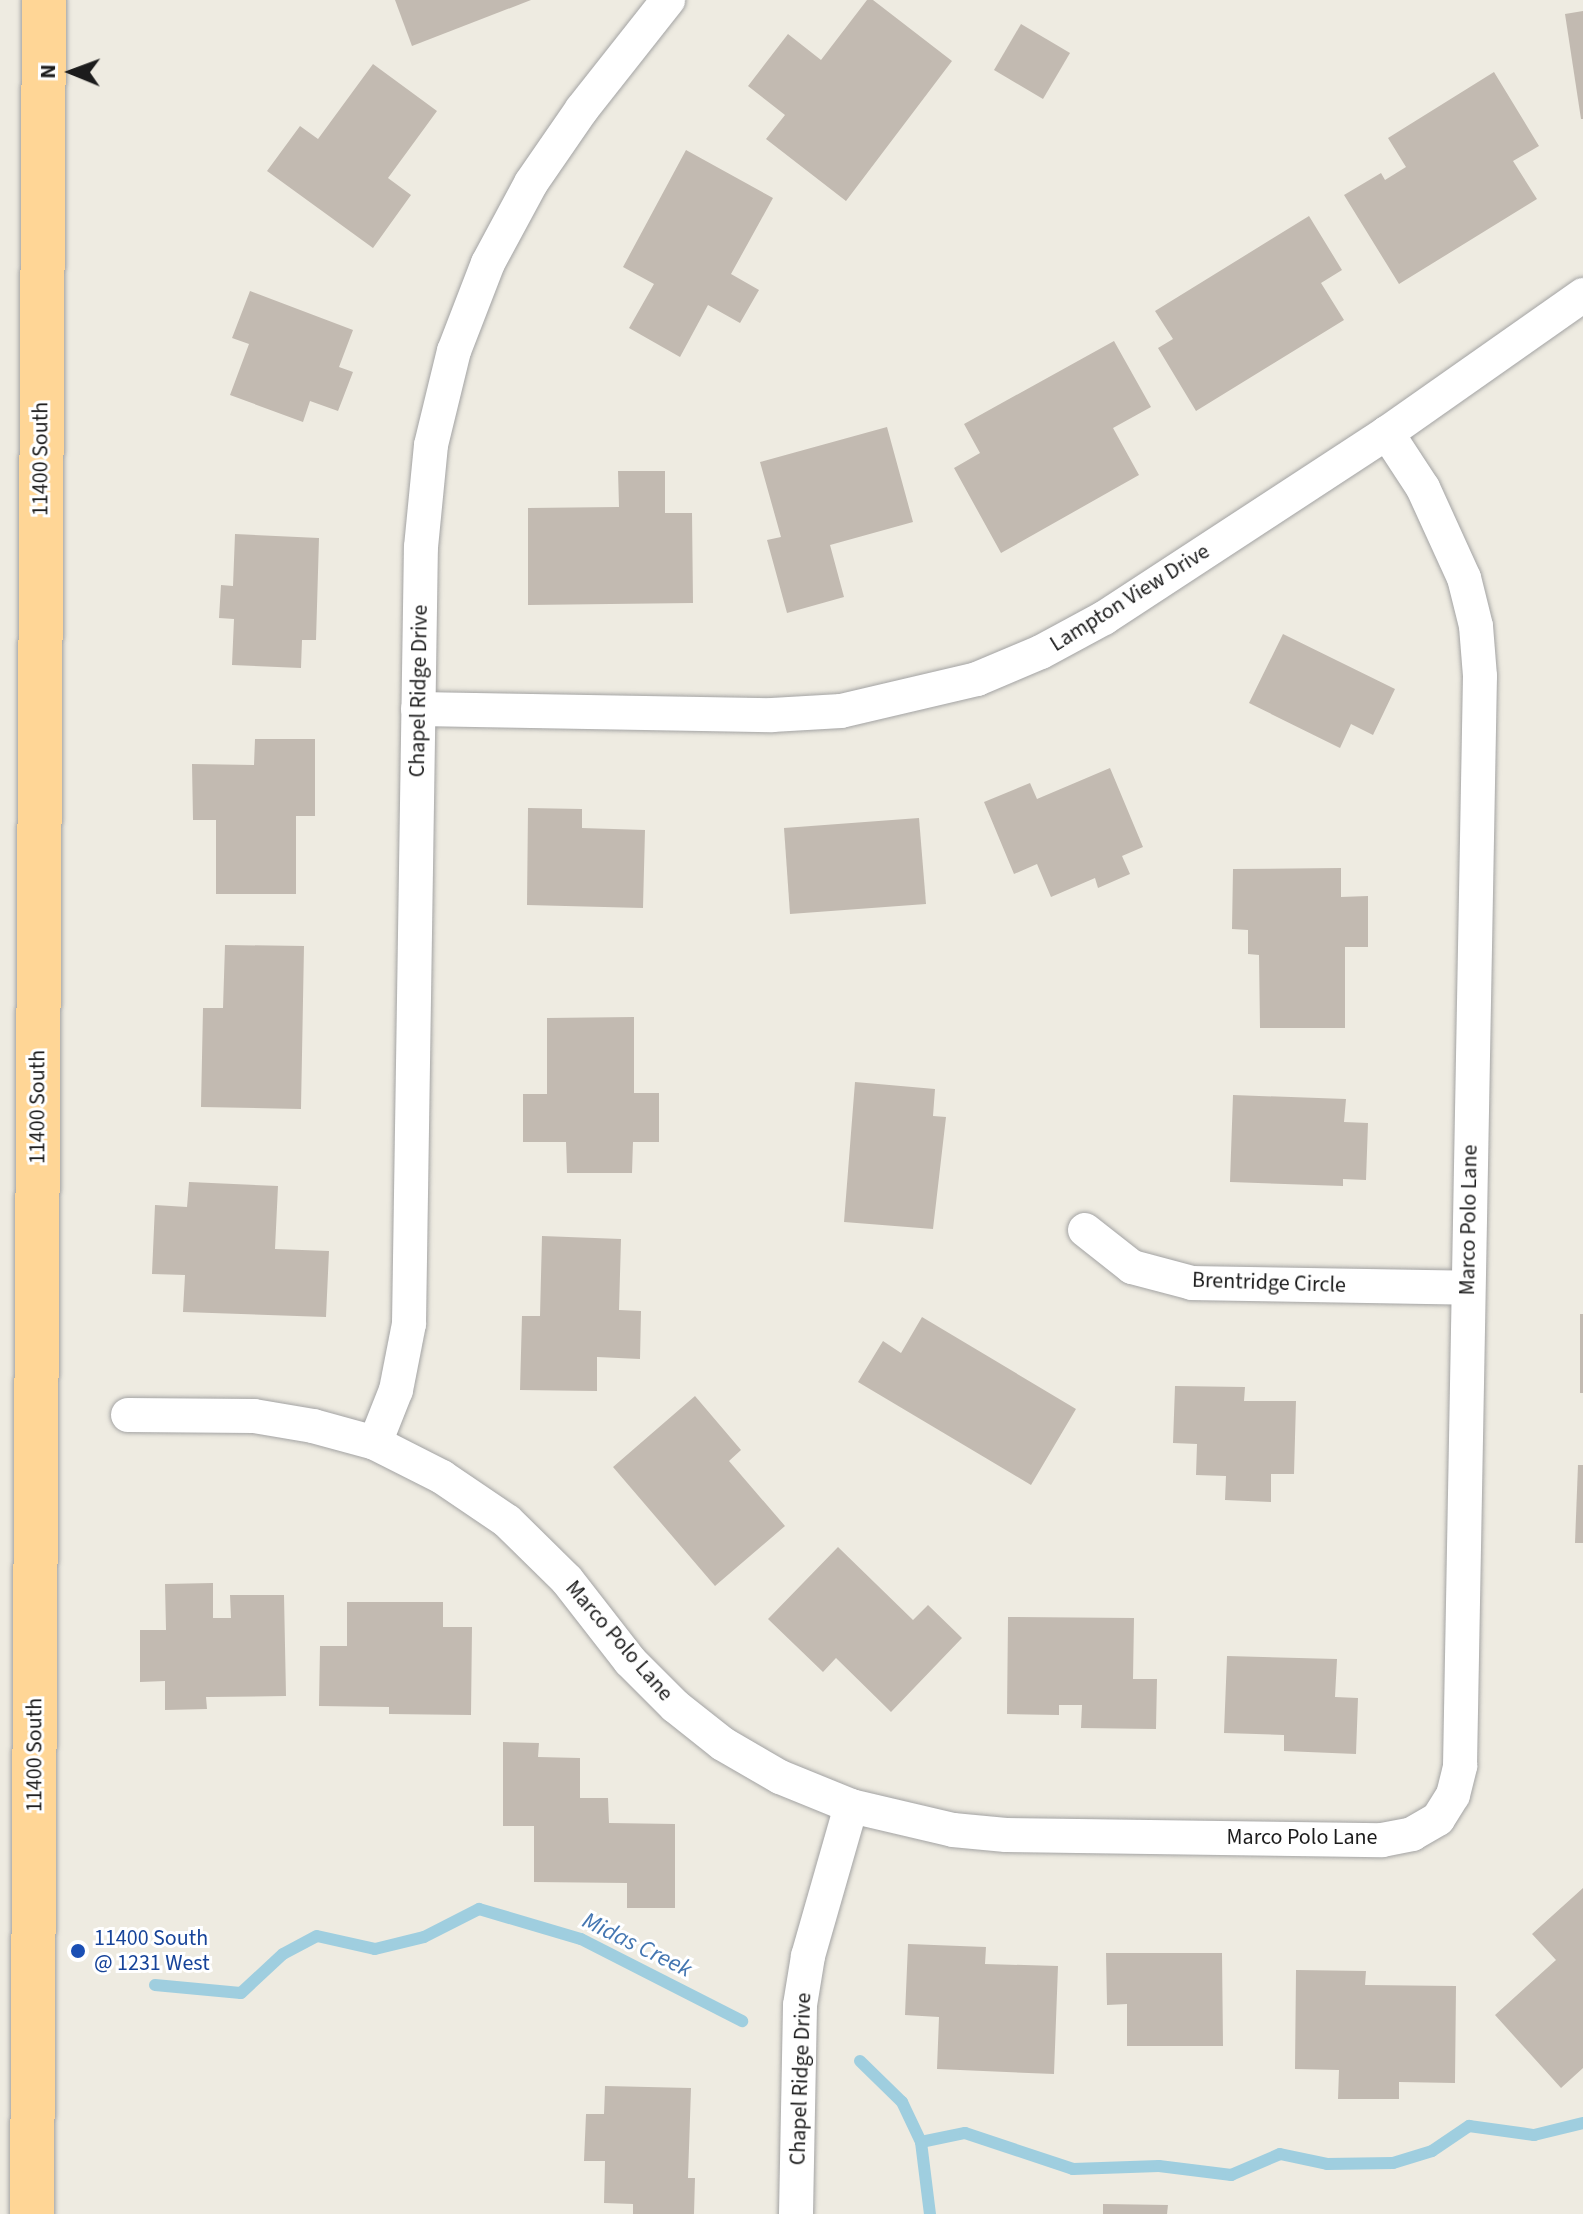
<!DOCTYPE html>
<style>
body{margin:0}
#map{position:relative;width:1583px;height:2214px;overflow:hidden;background:#eeebe1;font-family:"Source Sans 3",sans-serif}
div>[style]{position:absolute}
.stream>*{height:12px;margin:-6px;padding:0 6px;transform-origin:6px;border-radius:6px;background:#9fcedf}
.building>*{inset:0;background:#c2bab1}
.roads{filter:drop-shadow(0 0 2px #a3a3a3) drop-shadow(0 0 2px #a3a3a3)}
.minor>*{height:34px;margin:-17px;padding:0 17px;transform-origin:17px;border-radius:17px;background:#fff}
.primary>*{height:44px;margin:-22px;padding:0 22px;transform-origin:22px;border-radius:22px;background:#ffd696}
.dots>*{width:22px;height:22px;translate:-50% -50%;box-sizing:border-box;border:4px solid #fff;border-radius:50%}
span{translate:-50% -50%;white-space:nowrap;text-align:center;line-height:1.15;-webkit-text-stroke:6px #fff;paint-order:stroke}
.street-label{font-size:22px;color:#1c1c1c}
.transit-label{font-size:22px;color:#164399}
.left{translate:0 -50%;text-align:left}
.water-label{font-size:24px;color:#4476b1;font-style:italic}
.north{position:absolute;left:32px;top:32px;width:80px;height:80px;-webkit-text-stroke:6px #fff;paint-order:stroke;rotate:271deg;font-size:22px;font-weight:700;line-height:32px;text-align:center;color:#1c1c1c}
.north::after{content:'';display:block;margin:auto;width:28px;height:36px;background:#1c1c1c;clip-path:polygon(50% 0,100% 100%,50% 72%,0 100%)}
</style>
<div id="map">
<div class="stream">
<div style="left:155px;top:1985px;width:86px;rotate:5.3deg"></div>
<div style="left:241px;top:1993px;width:57px;rotate:-42.9deg"></div>
<div style="left:283px;top:1954px;width:38px;rotate:-28deg"></div>
<div style="left:317px;top:1936px;width:59px;rotate:12.6deg"></div>
<div style="left:375px;top:1949px;width:50px;rotate:-13.8deg"></div>
<div style="left:424px;top:1937px;width:62px;rotate:-27deg"></div>
<div style="left:479px;top:1909px;width:106px;rotate:16.4deg"></div>
<div style="left:581px;top:1939px;width:181px;rotate:27deg"></div>
<div style="left:860px;top:2061px;width:59px;rotate:44.3deg"></div>
<div style="left:902px;top:2102px;width:44px;rotate:64.6deg"></div>
<div style="left:921px;top:2142px;width:73px;rotate:82.9deg"></div>
<div style="left:921px;top:2142px;width:45px;rotate:-11.6deg"></div>
<div style="left:965px;top:2133px;width:114px;rotate:18.4deg"></div>
<div style="left:1073px;top:2169px;width:86px;rotate:-2deg"></div>
<div style="left:1159px;top:2166px;width:73px;rotate:7.1deg"></div>
<div style="left:1231px;top:2175px;width:53px;rotate:-23.2deg"></div>
<div style="left:1280px;top:2154px;width:48px;rotate:12deg"></div>
<div style="left:1327px;top:2164px;width:66px;rotate:-0.9deg"></div>
<div style="left:1393px;top:2163px;width:41px;rotate:-17.1deg"></div>
<div style="left:1432px;top:2151px;width:45px;rotate:-34deg"></div>
<div style="left:1469px;top:2126px;width:66px;rotate:7.9deg"></div>
<div style="left:1534px;top:2135px;width:50px;rotate:-13.8deg"></div>
</div>
<div class="building">
<div style="clip-path:polygon(395px 0,531px 0,412px 46px)"></div>
<div style="clip-path:polygon(867px 0,873px 0,952px 61px,846px 201px,766px 139px,785px 115px,748px 86px,788px 34px,821px 60px)"></div>
<div style="clip-path:polygon(1583px 11px,1583px 119px,1581px 119px,1565px 14px)"></div>
<div style="clip-path:polygon(1021px 24px,1070px 53px,1043px 99px,994px 70px)"></div>
<div style="clip-path:polygon(373px 64px,437px 111px,388px 178px,411px 195px,373px 248px,267px 171px,300px 126px,318px 139px)"></div>
<div style="clip-path:polygon(1494px 72px,1539px 146px,1513px 161px,1537px 199px,1399px 284px,1344px 195px,1381px 173px,1385px 180px,1406px 167px,1388px 138px)"></div>
<div style="clip-path:polygon(686px 150px,773px 198px,731px 274px,759px 290px,740px 323px,708px 305px,680px 357px,629px 328px,654px 284px,623px 267px)"></div>
<div style="clip-path:polygon(1309px 216px,1342px 270px,1321px 283px,1344px 320px,1196px 411px,1158px 348px,1173px 339px,1155px 311px)"></div>
<div style="clip-path:polygon(250px 291px,353px 330px,339px 367px,353px 372px,338px 411px,310px 401px,303px 422px,230px 395px,249px 344px,232px 338px)"></div>
<div style="clip-path:polygon(1114px 341px,1151px 407px,1113px 428px,1139px 475px,1001px 553px,954px 468px,980px 453px,964px 424px)"></div>
<div style="clip-path:polygon(887px 427px,913px 522px,830px 545px,844px 597px,787px 613px,767px 540px,781px 537px,760px 462px)"></div>
<div style="clip-path:polygon(618px 471px,665px 471px,665px 513px,692px 513px,693px 603px,528px 605px,528px 508px,619px 507px)"></div>
<div style="clip-path:polygon(235px 534px,319px 538px,316px 640px,302px 640px,301px 668px,232px 665px,234px 619px,219px 618px,221px 585px,233px 586px)"></div>
<div style="clip-path:polygon(1283px 634px,1395px 689px,1373px 735px,1351px 724px,1340px 748px,1249px 703px)"></div>
<div style="clip-path:polygon(255px 739px,315px 739px,315px 816px,296px 816px,296px 894px,216px 894px,216px 820px,193px 820px,192px 764px,254px 765px)"></div>
<div style="clip-path:polygon(1110px 768px,1143px 847px,1122px 856px,1130px 874px,1098px 888px,1095px 878px,1051px 897px,1037px 864px,1014px 874px,984px 802px,1030px 783px,1037px 799px)"></div>
<div style="clip-path:polygon(528px 808px,582px 809px,582px 828px,645px 830px,643px 908px,527px 905px)"></div>
<div style="clip-path:polygon(919px 818px,926px 904px,790px 914px,784px 828px)"></div>
<div style="clip-path:polygon(1341px 868px,1341px 897px,1368px 896px,1368px 947px,1345px 947px,1345px 1028px,1260px 1028px,1259px 955px,1248px 954px,1248px 930px,1232px 929px,1233px 869px)"></div>
<div style="clip-path:polygon(225px 945px,304px 946px,301px 1109px,201px 1107px,203px 1008px,223px 1008px)"></div>
<div style="clip-path:polygon(634px 1017px,634px 1093px,659px 1093px,659px 1142px,633px 1142px,632px 1173px,567px 1173px,566px 1142px,523px 1142px,523px 1094px,547px 1094px,547px 1018px)"></div>
<div style="clip-path:polygon(855px 1082px,935px 1089px,933px 1116px,946px 1117px,933px 1229px,844px 1222px)"></div>
<div style="clip-path:polygon(1233px 1095px,1346px 1099px,1344px 1122px,1368px 1123px,1366px 1180px,1343px 1179px,1343px 1186px,1230px 1182px)"></div>
<div style="clip-path:polygon(189px 1182px,278px 1186px,275px 1249px,329px 1251px,326px 1317px,183px 1312px,185px 1275px,152px 1274px,155px 1205px,187px 1207px)"></div>
<div style="clip-path:polygon(542px 1236px,621px 1239px,619px 1310px,641px 1311px,640px 1359px,597px 1357px,597px 1391px,520px 1390px,522px 1316px,540px 1316px)"></div>
<div style="clip-path:polygon(1580px 1314px,1583px 1314px,1583px 1393px,1580px 1393px)"></div>
<div style="clip-path:polygon(922px 1317px,1076px 1409px,1031px 1485px,858px 1382px,883px 1341px,901px 1353px)"></div>
<div style="clip-path:polygon(1175px 1386px,1245px 1387px,1244px 1401px,1296px 1401px,1294px 1474px,1271px 1474px,1271px 1502px,1225px 1500px,1226px 1476px,1196px 1475px,1197px 1444px,1173px 1443px)"></div>
<div style="clip-path:polygon(695px 1396px,741px 1450px,729px 1461px,785px 1526px,715px 1586px,613px 1467px)"></div>
<div style="clip-path:polygon(1578px 1465px,1583px 1465px,1583px 1543px,1575px 1543px)"></div>
<div style="clip-path:polygon(838px 1547px,913px 1620px,928px 1605px,962px 1638px,891px 1712px,836px 1658px,823px 1672px,768px 1619px)"></div>
<div style="clip-path:polygon(213px 1583px,213px 1618px,231px 1618px,230px 1595px,284px 1595px,286px 1696px,206px 1697px,207px 1709px,165px 1710px,165px 1681px,140px 1682px,140px 1630px,166px 1630px,165px 1584px)"></div>
<div style="clip-path:polygon(347px 1602px,443px 1602px,443px 1627px,472px 1627px,471px 1715px,389px 1714px,389px 1707px,319px 1706px,320px 1646px,347px 1646px)"></div>
<div style="clip-path:polygon(1008px 1617px,1134px 1618px,1133px 1679px,1157px 1679px,1156px 1729px,1081px 1728px,1082px 1705px,1059px 1705px,1059px 1715px,1007px 1714px)"></div>
<div style="clip-path:polygon(1227px 1656px,1337px 1659px,1335px 1697px,1358px 1698px,1356px 1754px,1284px 1751px,1284px 1735px,1224px 1733px)"></div>
<div style="clip-path:polygon(503px 1742px,539px 1743px,538px 1757px,580px 1758px,580px 1798px,608px 1798px,609px 1823px,675px 1824px,675px 1908px,627px 1908px,627px 1883px,534px 1882px,534px 1826px,503px 1826px)"></div>
<div style="clip-path:polygon(1583px 1888px,1583px 2068px,1561px 2088px,1495px 2015px,1556px 1960px,1532px 1934px)"></div>
<div style="clip-path:polygon(908px 1944px,986px 1947px,985px 1964px,1058px 1966px,1054px 2074px,937px 2069px,939px 2017px,905px 2015px)"></div>
<div style="clip-path:polygon(1106px 1953px,1222px 1953px,1223px 2046px,1127px 2046px,1127px 2004px,1107px 2005px)"></div>
<div style="clip-path:polygon(1296px 1970px,1366px 1971px,1365px 1985px,1456px 1986px,1455px 2083px,1399px 2082px,1399px 2099px,1338px 2099px,1339px 2070px,1295px 2069px)"></div>
<div style="clip-path:polygon(605px 2086px,691px 2088px,688px 2178px,695px 2178px,694px 2214px,633px 2214px,633px 2204px,604px 2203px,605px 2161px,584px 2161px,586px 2114px,604px 2114px)"></div>
<div style="clip-path:polygon(1103px 2204px,1168px 2205px,1167px 2214px,1103px 2214px)"></div>
</div>
<div class="roads">
<div class="minor">
<div style="left:418px;top:709px;width:354px;rotate:1deg"></div>
<div style="left:772px;top:715px;width:69px;rotate:-3.3deg"></div>
<div style="left:841px;top:711px;width:140px;rotate:-13.2deg"></div>
<div style="left:977px;top:679px;width:69px;rotate:-22.9deg"></div>
<div style="left:1041px;top:652px;width:72px;rotate:-28.4deg"></div>
<div style="left:1104px;top:618px;width:338px;rotate:-33.2deg"></div>
<div style="left:1387px;top:433px;width:240px;rotate:-35.1deg"></div>
<div style="left:1085px;top:1230px;width:60px;rotate:38.2deg"></div>
<div style="left:1132px;top:1267px;width:62px;rotate:14.9deg"></div>
<div style="left:1192px;top:1283px;width:276px;rotate:1deg"></div>
<div style="left:128px;top:1415px;width:126px;rotate:0.5deg"></div>
<div style="left:254px;top:1416px;width:60px;rotate:9.6deg"></div>
<div style="left:313px;top:1426px;width:64px;rotate:15.3deg"></div>
<div style="left:375px;top:1443px;width:75px;rotate:26.9deg"></div>
<div style="left:442px;top:1477px;width:78px;rotate:34.1deg"></div>
<div style="left:507px;top:1521px;width:84px;rotate:44.5deg"></div>
<div style="left:567px;top:1580px;width:103px;rotate:52.1deg"></div>
<div style="left:630px;top:1661px;width:64px;rotate:45deg"></div>
<div style="left:675px;top:1706px;width:61px;rotate:38.4deg"></div>
<div style="left:723px;top:1744px;width:66px;rotate:30.1deg"></div>
<div style="left:780px;top:1777px;width:77px;rotate:22.2deg"></div>
<div style="left:851px;top:1806px;width:105px;rotate:13.2deg"></div>
<div style="left:953px;top:1830px;width:53px;rotate:5.4deg"></div>
<div style="left:1006px;top:1835px;width:376px;rotate:0.8deg"></div>
<div style="left:1382px;top:1840px;width:31px;rotate:-11deg"></div>
<div style="left:1412px;top:1834px;width:30px;rotate:-30deg"></div>
<div style="left:1438px;top:1819px;width:28px;rotate:-58deg"></div>
<div style="left:1453px;top:1795px;width:30px;rotate:-76deg"></div>
<div style="left:1460px;top:1766px;width:1090px;rotate:-88.95deg"></div>
<div style="left:1480px;top:676px;width:50px;rotate:-94.6deg"></div>
<div style="left:1476px;top:626px;width:49px;rotate:-104deg"></div>
<div style="left:1464px;top:578px;width:99px;rotate:-114.5deg"></div>
<div style="left:1423px;top:488px;width:66px;rotate:-123.2deg"></div>
<div style="left:375px;top:1443px;width:57px;rotate:-68.4deg"></div>
<div style="left:396px;top:1390px;width:67px;rotate:-78.9deg"></div>
<div style="left:409px;top:1324px;width:777px;rotate:-89.12deg"></div>
<div style="left:421px;top:547px;width:102px;rotate:-84.4deg"></div>
<div style="left:431px;top:445px;width:97px;rotate:-76.3deg"></div>
<div style="left:454px;top:351px;width:94px;rotate:-68.9deg"></div>
<div style="left:488px;top:263px;width:91px;rotate:-61.7deg"></div>
<div style="left:531px;top:183px;width:90px;rotate:-55.4deg"></div>
<div style="left:582px;top:109px;width:139px;rotate:-51.7deg"></div>
<div style="left:796px;top:2214px;width:209px;rotate:-88.9deg"></div>
<div style="left:800px;top:2005px;width:50px;rotate:-80.7deg"></div>
<div style="left:808px;top:1956px;width:156px;rotate:-74deg"></div>
</div>
<div class="primary">
<div style="left:32px;top:2214px;width:2214px;rotate:-89.69deg"></div>
</div>
</div>
<div class="dots">
<div style="left:78px;top:1951px;background:#1a4fb4"></div>
</div>
<div class="street-label">
<span style="left:41px;top:459px;rotate:-90deg">11400 South</span>
<span style="left:1130px;top:598px;rotate:-32deg">Lampton View Drive</span>
<span style="left:419px;top:691px;rotate:-89deg">Chapel Ridge Drive</span>
<span style="left:38px;top:1107px;rotate:-90deg">11400 South</span>
<span style="left:1469px;top:1220px;rotate:-89deg">Marco Polo Lane</span>
<span style="left:1269px;top:1283px;rotate:2deg">Brentridge Circle</span>
<span style="left:619px;top:1641px;rotate:49deg">Marco Polo Lane</span>
<span style="left:35px;top:1755px;rotate:-90deg">11400 South</span>
<span style="left:1302px;top:1838px">Marco Polo Lane</span>
<span style="left:801px;top:2079px;rotate:-88deg">Chapel Ridge Drive</span>
</div>
<div class="transit-label">
<span class="left" style="left:94px;top:1951px">11400 South<br>@ 1231 West</span>
</div>
<div class="water-label">
<span style="left:637px;top:1945px;rotate:26deg">Midas Creek</span>
</div>
<div class="north">N</div>
</div>
